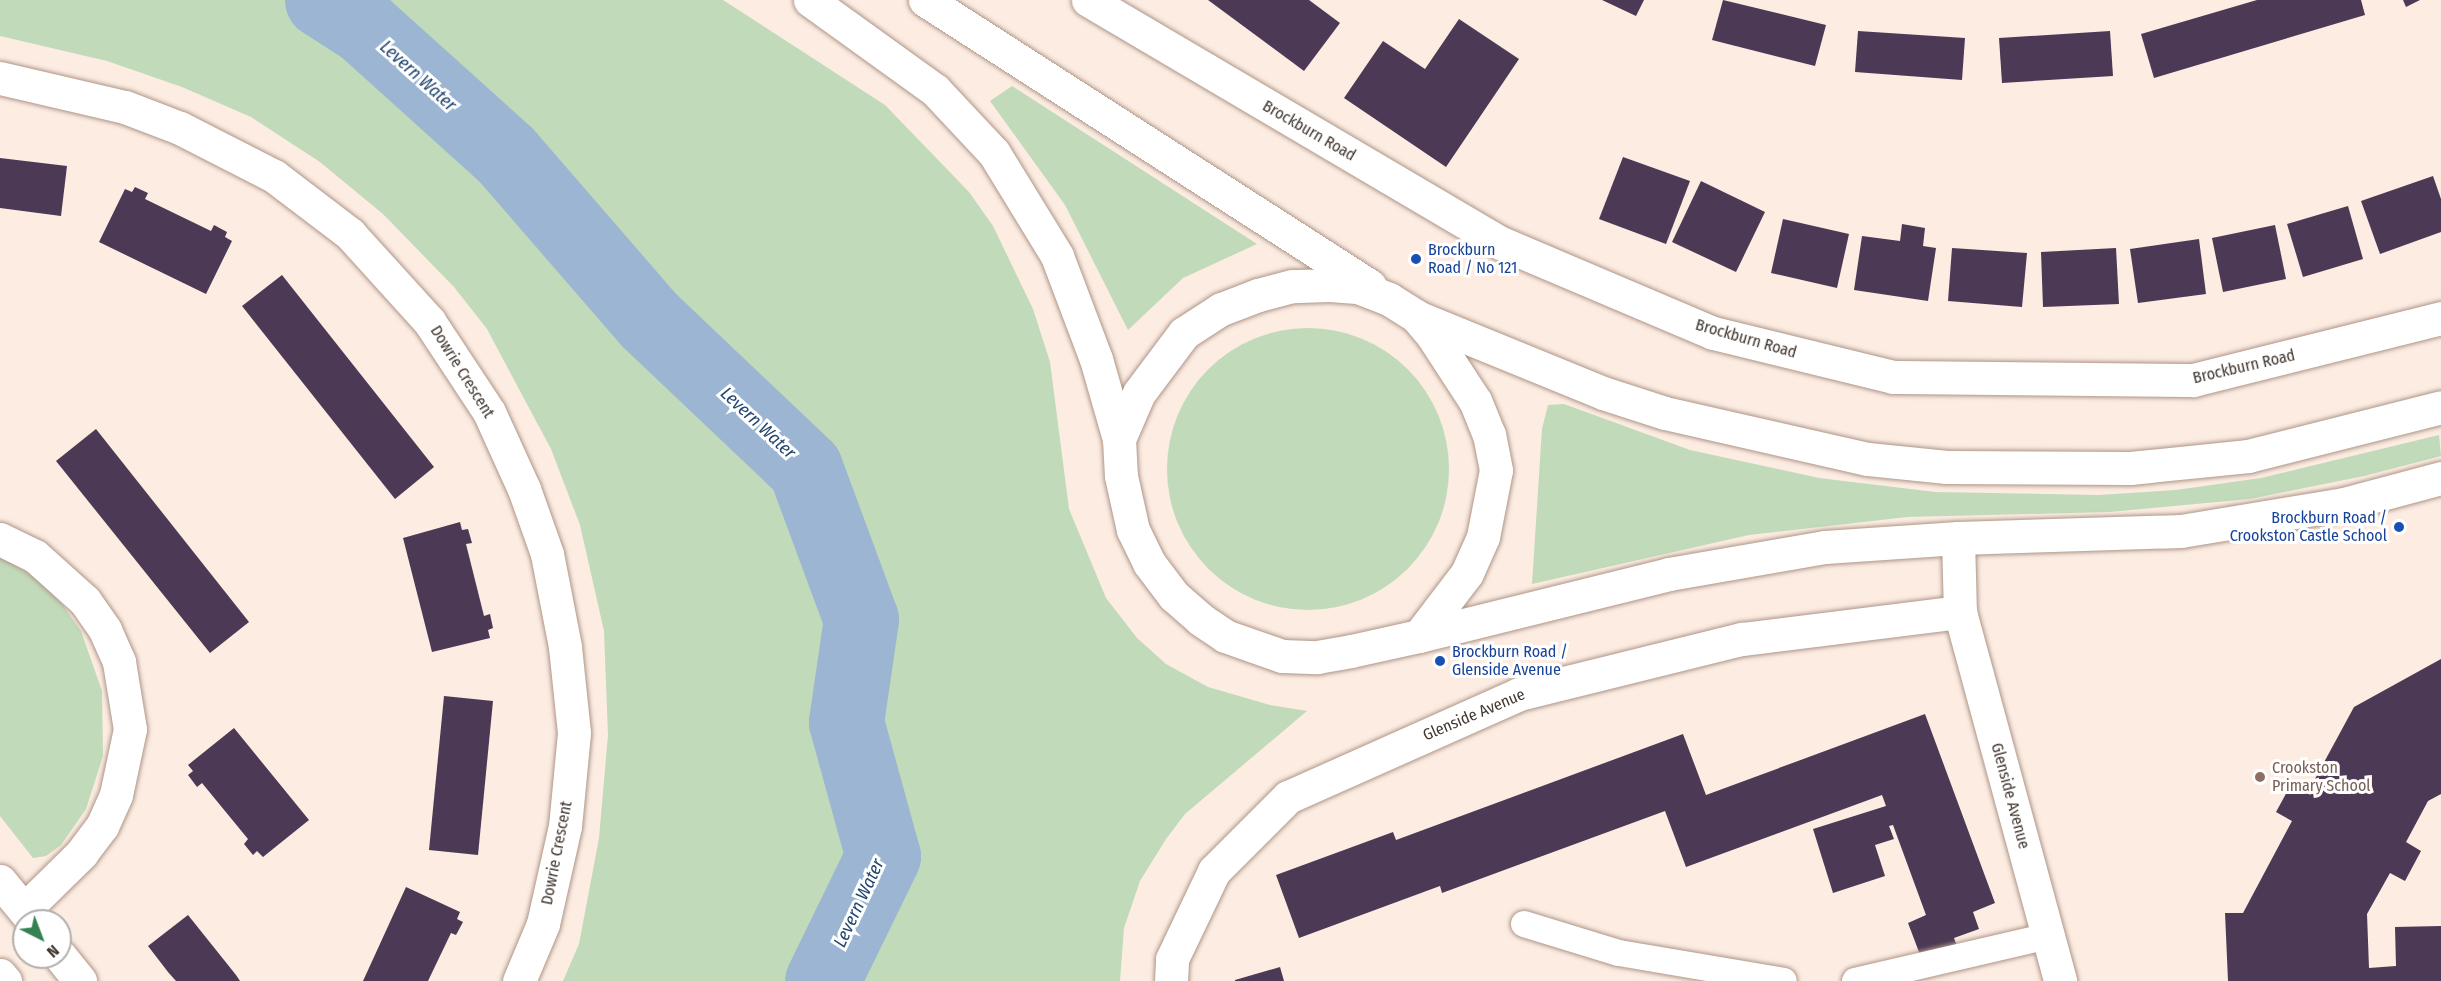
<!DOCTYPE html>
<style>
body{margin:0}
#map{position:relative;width:2441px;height:981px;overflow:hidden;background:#fcece2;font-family:"Fira Sans Condensed",sans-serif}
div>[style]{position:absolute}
.green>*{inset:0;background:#c1dab9}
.round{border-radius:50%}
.river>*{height:75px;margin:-37.5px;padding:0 37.5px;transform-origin:37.5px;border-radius:37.5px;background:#9bb5d3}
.building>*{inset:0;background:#4b3955}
.roads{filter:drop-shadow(0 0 2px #ae9587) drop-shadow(0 0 2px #ae9587)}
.service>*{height:26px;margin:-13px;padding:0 13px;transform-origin:13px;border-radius:13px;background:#fff}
.minor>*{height:33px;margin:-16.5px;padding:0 16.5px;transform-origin:16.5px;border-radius:16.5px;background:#fff}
.tertiary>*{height:33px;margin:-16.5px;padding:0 16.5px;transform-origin:16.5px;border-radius:16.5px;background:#fff}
.dots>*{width:16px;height:16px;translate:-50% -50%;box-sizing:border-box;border:3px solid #fff;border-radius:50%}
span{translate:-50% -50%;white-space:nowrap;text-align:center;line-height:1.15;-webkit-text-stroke:6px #fff;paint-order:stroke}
.street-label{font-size:16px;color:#413630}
.transit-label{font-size:16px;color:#164399}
.left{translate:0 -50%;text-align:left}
.right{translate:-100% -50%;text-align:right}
.education-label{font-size:16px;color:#785e54}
.water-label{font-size:18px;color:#22466f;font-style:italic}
.north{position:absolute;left:12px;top:909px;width:60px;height:60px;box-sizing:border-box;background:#fff;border:2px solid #b3afac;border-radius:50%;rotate:138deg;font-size:16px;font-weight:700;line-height:24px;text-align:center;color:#413630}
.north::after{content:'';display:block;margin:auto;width:21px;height:27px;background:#358150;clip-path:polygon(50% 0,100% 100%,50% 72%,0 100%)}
</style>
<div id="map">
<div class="green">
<div style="clip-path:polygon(0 0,723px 0,885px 105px,969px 192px,993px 226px,1033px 309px,1050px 362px,1069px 509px,1106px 598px,1137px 638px,1166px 664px,1208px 687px,1270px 705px,1307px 711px,1185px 814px,1166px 839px,1140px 881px,1124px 928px,1120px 981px,563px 981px,579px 944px,599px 838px,608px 735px,604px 631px,580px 525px,551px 449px,487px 329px,454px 287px,383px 214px,320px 162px,251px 117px,182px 87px,107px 61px,0 36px)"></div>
<div style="clip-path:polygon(1012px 86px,1257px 244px,1183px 278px,1128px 330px,1065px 205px,990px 101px)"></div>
<div class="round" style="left:1167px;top:328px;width:282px;height:282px"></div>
<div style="clip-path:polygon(1564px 404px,1690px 450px,1819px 478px,1935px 492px,2099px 495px,2176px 490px,2261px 478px,2439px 435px,2441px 456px,2364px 476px,2250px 499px,2109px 512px,1907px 517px,1749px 535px,1532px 584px,1542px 429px,1548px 405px)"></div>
<div style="clip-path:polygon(0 556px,39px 580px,62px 604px,81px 631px,102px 691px,103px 756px,86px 809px,61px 845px,46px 856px,33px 858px,0 816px)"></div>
</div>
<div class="river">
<div style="left:322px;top:0;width:50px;rotate:32.7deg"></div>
<div style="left:364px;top:27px;width:191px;rotate:42deg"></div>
<div style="left:506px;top:155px;width:218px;rotate:49.1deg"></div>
<div style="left:649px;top:320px;width:215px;rotate:43.5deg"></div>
<div style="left:805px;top:468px;width:161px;rotate:69.7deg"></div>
<div style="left:861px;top:619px;width:104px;rotate:98.3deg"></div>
<div style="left:846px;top:722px;width:139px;rotate:74.6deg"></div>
<div style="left:883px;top:856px;width:139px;rotate:116deg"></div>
</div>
<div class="building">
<div style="clip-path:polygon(1208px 0,1309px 0,1340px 23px,1304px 71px)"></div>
<div style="clip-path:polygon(1602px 0,1644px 0,1636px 16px)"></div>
<div style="clip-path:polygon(1723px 0,1826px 25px,1815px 66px,1712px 40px)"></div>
<div style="clip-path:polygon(2257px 0,2361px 0,2365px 15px,2154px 78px,2141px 34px)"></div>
<div style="clip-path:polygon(2403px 0,2420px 0,2406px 7px)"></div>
<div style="clip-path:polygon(1459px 19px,1519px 59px,1446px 167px,1344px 98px,1383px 41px,1425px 69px)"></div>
<div style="clip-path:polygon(1858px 31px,1965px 38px,1962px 80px,1855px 72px)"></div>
<div style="clip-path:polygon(2110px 31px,2113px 76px,2002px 83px,1999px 38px)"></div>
<div style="clip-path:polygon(1623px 157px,1690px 181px,1666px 244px,1599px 219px)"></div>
<div style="clip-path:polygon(0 158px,67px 166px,61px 216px,0 208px)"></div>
<div style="clip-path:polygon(2433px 176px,2441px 199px,2441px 232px,2380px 254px,2361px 201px)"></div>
<div style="clip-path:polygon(1701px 181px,1765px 212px,1736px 272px,1672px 242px)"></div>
<div style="clip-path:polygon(135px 187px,148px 193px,145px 199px,211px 231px,214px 225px,227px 232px,225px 237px,232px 241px,206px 294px,99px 242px,125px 189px,132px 192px)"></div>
<div style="clip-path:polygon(2348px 206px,2363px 259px,2303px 277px,2287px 224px)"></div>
<div style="clip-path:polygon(1783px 219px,1849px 234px,1837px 288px,1771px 273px)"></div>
<div style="clip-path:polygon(1902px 224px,1925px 228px,1923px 246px,1936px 248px,1928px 301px,1854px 290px,1862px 236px,1900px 241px)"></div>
<div style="clip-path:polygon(2275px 225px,2286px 279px,2223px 292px,2212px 238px)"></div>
<div style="clip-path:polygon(2199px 239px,2206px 294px,2138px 303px,2130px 249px)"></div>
<div style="clip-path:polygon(1952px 248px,2027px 253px,2022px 307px,1948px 301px)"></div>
<div style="clip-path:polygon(2116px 248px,2119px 304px,2043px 307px,2041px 252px)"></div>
<div style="clip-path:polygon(282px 275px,434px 467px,395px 499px,242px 306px)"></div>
<div style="clip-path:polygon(96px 429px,249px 622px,210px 653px,56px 461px)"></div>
<div style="clip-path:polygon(460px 522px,462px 530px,468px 529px,472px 543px,466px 544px,484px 616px,490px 614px,493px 628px,488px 630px,490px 638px,432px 652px,403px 538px)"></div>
<div style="clip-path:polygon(2441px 659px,2441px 794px,2428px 801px,2406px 842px,2421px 851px,2405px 881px,2390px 873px,2367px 914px,2369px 968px,2396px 966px,2395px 927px,2441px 926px,2441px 981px,2228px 981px,2225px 913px,2243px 913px,2292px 821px,2276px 812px,2293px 781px,2309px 790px,2354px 707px)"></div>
<div style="clip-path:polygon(444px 696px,493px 701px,478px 855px,429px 850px)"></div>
<div style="clip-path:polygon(1925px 714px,1995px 903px,1973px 912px,1979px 929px,1954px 938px,1957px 946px,1922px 960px,1908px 923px,1926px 915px,1893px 825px,1889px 826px,1894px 839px,1875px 845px,1885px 876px,1833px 893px,1813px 829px,1886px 806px,1882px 795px,1686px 867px,1665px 811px,1442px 893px,1440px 886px,1299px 938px,1276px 875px,1393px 832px,1396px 840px,1683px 734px,1706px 795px)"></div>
<div style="clip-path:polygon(234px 728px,309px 820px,263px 857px,257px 851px,253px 855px,244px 844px,248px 839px,202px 783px,197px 787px,188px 775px,193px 771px,188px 765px)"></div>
<div style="clip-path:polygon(406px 887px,460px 912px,457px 919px,463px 922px,456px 935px,451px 933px,428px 981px,363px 981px)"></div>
<div style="clip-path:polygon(188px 915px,236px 975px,240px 981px,176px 981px,168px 972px,148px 946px)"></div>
<div style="clip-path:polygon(1280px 967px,1284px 981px,1235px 981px,1235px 980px)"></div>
</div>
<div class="roads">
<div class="service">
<div style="left:1524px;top:924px;width:99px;rotate:17deg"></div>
<div style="left:1619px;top:953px;width:167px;rotate:9.6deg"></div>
<div style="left:1855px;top:981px;width:198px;rotate:-13.1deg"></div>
</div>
<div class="minor">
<div style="left:1088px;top:0;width:479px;rotate:30.5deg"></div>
<div style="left:1501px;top:243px;width:230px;rotate:23deg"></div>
<div style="left:1713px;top:333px;width:185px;rotate:13.7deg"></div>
<div style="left:1893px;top:377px;width:300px;rotate:0.6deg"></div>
<div style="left:2193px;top:380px;width:256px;rotate:-14deg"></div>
<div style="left:0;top:78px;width:128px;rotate:13.1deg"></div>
<div style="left:125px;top:107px;width:59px;rotate:20.9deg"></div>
<div style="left:180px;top:128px;width:106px;rotate:27.1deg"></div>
<div style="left:274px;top:176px;width:96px;rotate:37.3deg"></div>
<div style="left:350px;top:234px;width:118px;rotate:47.8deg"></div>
<div style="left:429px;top:321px;width:109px;rotate:56.6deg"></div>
<div style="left:489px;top:412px;width:85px;rotate:65.6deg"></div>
<div style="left:524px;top:489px;width:69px;rotate:70.5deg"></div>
<div style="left:547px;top:554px;width:95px;rotate:79deg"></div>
<div style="left:565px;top:647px;width:86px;rotate:84deg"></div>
<div style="left:574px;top:733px;width:93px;rotate:95.5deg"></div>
<div style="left:565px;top:826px;width:100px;rotate:102.7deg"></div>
<div style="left:543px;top:924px;width:62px;rotate:112.8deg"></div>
<div style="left:1958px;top:538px;width:74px;rotate:88.5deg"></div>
<div style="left:1960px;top:612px;width:382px;rotate:74.8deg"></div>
<div style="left:0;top:539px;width:39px;rotate:26deg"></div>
<div style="left:35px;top:556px;width:67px;rotate:42deg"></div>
<div style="left:85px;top:601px;width:35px;rotate:55deg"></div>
<div style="left:105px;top:630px;width:35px;rotate:66deg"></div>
<div style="left:119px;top:662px;width:68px;rotate:80.7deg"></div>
<div style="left:130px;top:729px;width:67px;rotate:102deg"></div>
<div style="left:116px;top:795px;width:34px;rotate:114deg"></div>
<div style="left:102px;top:826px;width:34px;rotate:127deg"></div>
<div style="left:82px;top:853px;width:81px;rotate:135.5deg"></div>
<div style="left:1171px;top:981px;width:22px;rotate:-87deg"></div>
<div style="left:1172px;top:959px;width:98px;rotate:-64.5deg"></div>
<div style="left:1214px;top:871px;width:105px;rotate:-45deg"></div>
<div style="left:1288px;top:797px;width:253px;rotate:-24deg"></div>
<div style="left:1519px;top:694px;width:230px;rotate:-13.9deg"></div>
<div style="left:1742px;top:639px;width:220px;rotate:-7.1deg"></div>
</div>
<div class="tertiary">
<div style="left:810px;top:0;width:154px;rotate:35.8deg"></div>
<div style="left:935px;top:90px;width:86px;rotate:46.9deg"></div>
<div style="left:994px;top:153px;width:121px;rotate:58.5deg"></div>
<div style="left:1057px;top:256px;width:110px;rotate:69.3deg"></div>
<div style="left:1096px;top:359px;width:83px;rotate:74deg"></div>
<div style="left:925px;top:0;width:529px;rotate:32.73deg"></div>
<div style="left:1417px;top:317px;width:201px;rotate:22.2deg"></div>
<div style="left:1603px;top:393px;width:65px;rotate:17.9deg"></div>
<div style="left:1665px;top:413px;width:208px;rotate:12.8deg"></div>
<div style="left:1868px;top:459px;width:79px;rotate:5.8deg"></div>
<div style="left:1947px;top:467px;width:183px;rotate:0.3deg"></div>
<div style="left:2130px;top:468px;width:119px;rotate:-5.8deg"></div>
<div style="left:2248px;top:456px;width:199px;rotate:-14.2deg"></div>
<div style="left:1419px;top:636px;width:79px;rotate:-52.7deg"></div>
<div style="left:1467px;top:573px;width:39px;rotate:-66deg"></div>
<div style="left:1483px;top:537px;width:68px;rotate:-79deg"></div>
<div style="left:1496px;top:470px;width:36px;rotate:-101deg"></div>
<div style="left:1489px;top:435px;width:37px;rotate:-112deg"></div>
<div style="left:1475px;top:401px;width:79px;rotate:-123.1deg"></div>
<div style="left:1432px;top:335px;width:25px;rotate:-130deg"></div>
<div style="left:1416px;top:316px;width:32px;rotate:-148deg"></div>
<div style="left:1389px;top:299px;width:34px;rotate:-159deg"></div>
<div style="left:1357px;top:287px;width:28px;rotate:-176deg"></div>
<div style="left:1329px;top:285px;width:37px;rotate:178deg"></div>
<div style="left:1292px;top:286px;width:35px;rotate:165deg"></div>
<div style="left:1258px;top:295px;width:40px;rotate:159deg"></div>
<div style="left:1221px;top:309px;width:44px;rotate:147deg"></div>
<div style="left:1184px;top:333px;width:75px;rotate:126.9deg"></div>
<div style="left:1139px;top:393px;width:50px;rotate:113.5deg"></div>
<div style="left:1119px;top:439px;width:37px;rotate:87deg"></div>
<div style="left:1121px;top:476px;width:55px;rotate:77.5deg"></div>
<div style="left:1133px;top:530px;width:37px;rotate:64deg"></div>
<div style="left:1149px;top:563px;width:41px;rotate:52.9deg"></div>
<div style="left:1174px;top:596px;width:35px;rotate:41deg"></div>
<div style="left:1200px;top:619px;width:30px;rotate:34deg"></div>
<div style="left:1225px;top:636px;width:60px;rotate:19.3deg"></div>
<div style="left:1282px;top:656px;width:35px;rotate:2deg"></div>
<div style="left:1317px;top:657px;width:35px;rotate:-10deg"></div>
<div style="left:1351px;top:651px;width:70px;rotate:-12.4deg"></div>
<div style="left:1419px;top:636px;width:258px;rotate:-13.9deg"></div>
<div style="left:1669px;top:574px;width:158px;rotate:-9.8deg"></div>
<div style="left:1825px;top:547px;width:133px;rotate:-3.9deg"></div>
<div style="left:1958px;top:538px;width:223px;rotate:-1.8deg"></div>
<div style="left:2181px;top:531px;width:165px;rotate:-9.4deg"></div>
<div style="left:2344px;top:504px;width:100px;rotate:-15deg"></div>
<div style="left:0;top:881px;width:52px;rotate:50.5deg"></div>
<div style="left:60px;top:956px;width:32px;rotate:51deg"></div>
<div style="left:0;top:975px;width:8px;rotate:50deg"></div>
</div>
</div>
<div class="dots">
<div style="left:1416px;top:259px;background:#1a4fb4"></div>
<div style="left:2399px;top:527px;background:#1a4fb4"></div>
<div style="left:1440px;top:661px;background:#1a4fb4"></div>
<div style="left:2260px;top:777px;background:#8d6e63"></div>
</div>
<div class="street-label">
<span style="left:1309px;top:131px;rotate:30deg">Brockburn Road</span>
<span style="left:1746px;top:339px;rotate:16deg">Brockburn Road</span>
<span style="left:2244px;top:367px;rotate:-13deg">Brockburn Road</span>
<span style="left:462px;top:372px;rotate:58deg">Dowrie Crescent</span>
<span style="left:1474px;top:715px;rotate:-23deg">Glenside Avenue</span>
<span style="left:2010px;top:796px;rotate:75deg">Glenside Avenue</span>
<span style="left:557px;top:853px;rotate:-79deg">Dowrie Crescent</span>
</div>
<div class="transit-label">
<span class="left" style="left:1428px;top:259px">Brockburn<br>Road / No 121</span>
<span class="right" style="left:2387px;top:527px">Brockburn Road /<br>Crookston Castle School</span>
<span class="left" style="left:1452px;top:661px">Brockburn Road /<br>Glenside Avenue</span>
</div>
<div class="education-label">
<span class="left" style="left:2272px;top:777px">Crookston<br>Primary School</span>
</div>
<div class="water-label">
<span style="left:418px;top:76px;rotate:42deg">Levern Water</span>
<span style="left:758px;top:423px;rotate:43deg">Levern Water</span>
<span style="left:859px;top:903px;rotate:-65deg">Levern Water</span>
</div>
<div class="north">N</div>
</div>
